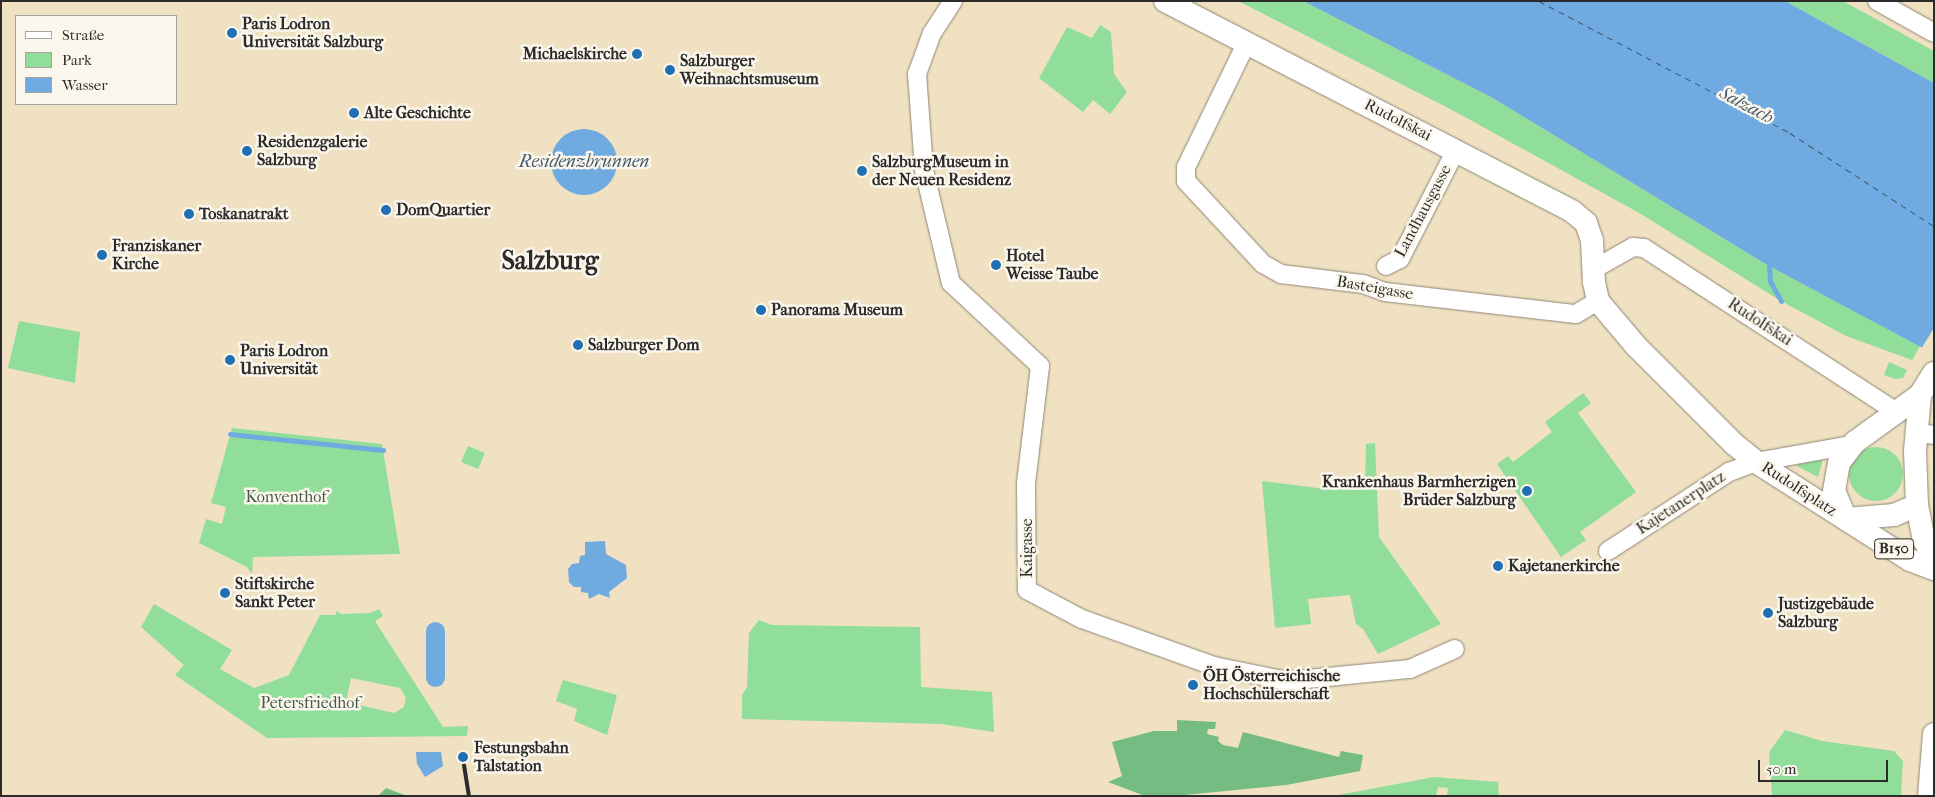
<!DOCTYPE html>
<meta charset="utf-8">
<style>
body{margin:0}
#map{position:relative;width:1935px;height:797px;overflow:hidden;background:#f0e1c2;font-family:"IM FELL French Canon",serif}
div>[style]{position:absolute}
.green>*{inset:0;background:#91dd9a}
.round{border-radius:50%}
.forest>*{inset:0;background:#74bc82}
.water>*{inset:0;background:#6fabe0}
.pier>*{inset:0;background:#f0e1c2}
.stream>*{height:5px;margin:-2.5px;padding:0 2.5px;transform-origin:2.5px;border-radius:2.5px;background:#6fabe0}
.canal>*{height:19px;margin:-9.5px;padding:0 9.5px;transform-origin:9.5px;border-radius:9.5px;background:#6fabe0}
.ferry>*{height:1px;margin-top:-0.5px;transform-origin:0;background:repeating-linear-gradient(90deg,#43586a 0 6px,transparent 0 11px)}
.roads{filter:drop-shadow(0 0 1px #8e8676) drop-shadow(0 0 1px #8e8676)}
.minor>*{height:18px;margin:-9px;padding:0 9px;transform-origin:9px;border-radius:9px;background:#fff}
.major>*{height:22px;margin:-11px;padding:0 11px;transform-origin:11px;border-radius:11px;background:#fff}
.rail>*{height:4px;margin:-2px;padding:0 2px;transform-origin:2px;border-radius:2px;background:#2b2b2b}
.dots>*{width:14px;height:14px;translate:-50% -50%;box-sizing:border-box;border:2px solid #fbf7ec;border-radius:50%}
span{translate:-50% -50%;white-space:nowrap;text-align:center;line-height:1.15;-webkit-text-stroke:5px #fbf7ec;paint-order:stroke}
.shield-label span{padding:1px 4px;background:#fbf7ec;border:1px solid;border-radius:4px;-webkit-text-stroke-width:0}
.shield-label{font-size:15px;color:#2b2b2b;font-weight:700}
.poi-label{font-size:16px;color:#2b2b2b;font-weight:700}
.left{translate:0 -50%;text-align:left}
.right{translate:-100% -50%;text-align:right}
.street-label{font-size:16px;color:#2b2b2b}
.park-label{font-size:16px;color:#445847}
.water-label{font-size:18px;color:#43586a;font-style:italic}
.town-label{font-size:26px;color:#2b2b2b;font-weight:700}
.frame{position:absolute;inset:0;border:2px solid #2b2b2b;pointer-events:none}
.legend{position:absolute;left:15px;top:15px;width:162px;height:90px;box-sizing:border-box;background:#fbf7ec;border:1px solid #a8a59f;margin:0;padding:6px 9px;list-style:none;font-size:15px;color:#2b2b2b}
.legend li{display:flex;align-items:center;gap:10px;height:25px}
.legend b{width:25px;border:1px solid #a8a59f}
.scale{position:absolute;left:1758px;top:760px;width:130px;height:22px;box-sizing:border-box;border:2px solid #2b2b2b;border-top:0;padding-left:6px;font-size:15px;line-height:18px;white-space:nowrap;color:#2b2b2b;-webkit-text-stroke:4px #fbf7ec;paint-order:stroke}
</style>
<div id="map">
<div class="green">
<div style="clip-path:polygon(1238px 1px,1303px 1px,1491px 97px,1769px 266px,1920px 346px,1912px 360px,1846px 336px,1781px 301px,1641px 214px,1454px 111px)"></div>
<div style="clip-path:polygon(1785px 1px,1843px 1px,1934px 51px,1934px 83px)"></div>
<div style="clip-path:polygon(1100px 25px,1111px 32px,1114px 74px,1127px 92px,1110px 114px,1093px 100px,1083px 112px,1039px 78px,1067px 27px,1092px 38px)"></div>
<div style="clip-path:polygon(19px 321px,80px 332px,75px 383px,8px 368px)"></div>
<div style="clip-path:polygon(1889px 362px,1907px 370px,1903px 378px,1895px 379px,1884px 375px)"></div>
<div style="clip-path:polygon(1583px 393px,1591px 403px,1578px 413px,1636px 492px,1580px 532px,1586px 540px,1561px 557px,1497px 464px,1508px 456px,1513px 462px,1552px 432px,1545px 422px)"></div>
<div style="clip-path:polygon(232px 428px,382px 444px,400px 554px,253px 557px,252px 574px,247px 567px,199px 543px,206px 519px,222px 524px,226px 507px,211px 503px)"></div>
<div style="clip-path:polygon(1375px 443px,1379px 537px,1441px 624px,1378px 654px,1363px 629px,1356px 624px,1350px 595px,1308px 599px,1311px 624px,1275px 628px,1262px 481px,1318px 488px,1365px 487px,1366px 444px)"></div>
<div style="clip-path:polygon(468px 446px,485px 453px,478px 469px,461px 462px)"></div>
<div class="round" style="left:1849px;top:447px;width:54px;height:54px"></div>
<div style="clip-path:polygon(1823px 459px,1818px 477px,1797px 466px,1798px 464px)"></div>
<div style="clip-path:polygon(evenodd,154px 604px,232px 650px,220px 669px,254px 688px,289px 675px,320px 615px,336px 615px,336px 611px,342px 614px,370px 613px,379px 609px,383px 616px,375px 621px,443px 727px,468px 726px,467px 736px,267px 738px,175px 675px,184px 665px,141px 627px,154px 604px,351px 678px,400px 688px,406px 698px,404px 707px,394px 713px,346px 702px,351px 678px)"></div>
<div style="clip-path:polygon(759px 620px,772px 625px,920px 627px,921px 687px,992px 692px,994px 732px,941px 724px,742px 719px,742px 695px,747px 687px,749px 633px)"></div>
<div style="clip-path:polygon(563px 680px,617px 695px,607px 735px,574px 721px,577px 709px,556px 701px)"></div>
<div style="clip-path:polygon(1785px 730px,1822px 741px,1894px 751px,1903px 761px,1901px 796px,1772px 796px,1769px 752px)"></div>
<div style="clip-path:polygon(1434px 777px,1498px 782px,1499px 796px,1447px 796px,1448px 788px,1438px 787px,1436px 796px,1333px 796px)"></div>
</div>
<div class="forest">
<div style="clip-path:polygon(1177px 720px,1216px 722px,1215px 729px,1208px 729px,1207px 734px,1219px 737px,1218px 741px,1223px 745px,1238px 748px,1243px 732px,1339px 757px,1341px 751px,1363px 755px,1360px 771px,1286px 785px,1174px 796px,1145px 796px,1108px 782px,1122px 776px,1112px 742px,1154px 731px,1177px 731px)"></div>
<div style="clip-path:polygon(386px 788px,407px 796px,378px 796px)"></div>
</div>
<div class="water">
<div style="clip-path:polygon(1303px 1px,1785px 1px,1934px 83px,1934px 354px,1769px 266px,1491px 97px)"></div>
<div class="round" style="left:551px;top:129px;width:66px;height:66px"></div>
<div style="clip-path:polygon(605px 541px,606px 554px,626px 565px,627px 578px,609px 592px,610px 598px,599px 594px,589px 599px,588px 593px,581px 592px,581px 587px,574px 587px,569px 582px,568px 569px,572px 564px,579px 563px,580px 556px,585px 555px,585px 542px)"></div>
<div style="clip-path:polygon(416px 752px,441px 752px,443px 766px,425px 777px,417px 764px)"></div>
</div>
<div class="pier">
<div style="clip-path:polygon(1934px 328px,1934px 356px,1921px 349px)"></div>
</div>
<div class="stream">
<div style="left:1769px;top:266px;width:15px;rotate:86deg"></div>
<div style="left:1770px;top:281px;width:23px;rotate:61deg"></div>
<div style="left:230px;top:434px;width:154px;rotate:6deg"></div>
</div>
<div class="canal">
<div style="left:435px;top:631px;width:46px;rotate:90deg"></div>
</div>
<div class="ferry">
<div style="left:1539px;top:1px;width:284px;rotate:27.7deg"></div>
<div style="left:1790px;top:133px;width:171px;rotate:32.9deg"></div>
</div>
<div class="roads">
<div class="minor">
<div style="left:953px;top:1px;width:38px;rotate:123deg"></div>
<div style="left:932px;top:33px;width:44px;rotate:110.1deg"></div>
<div style="left:917px;top:74px;width:96px;rotate:85.8deg"></div>
<div style="left:924px;top:170px;width:116px;rotate:76.6deg"></div>
<div style="left:951px;top:283px;width:122px;rotate:43deg"></div>
<div style="left:1040px;top:366px;width:118px;rotate:96.8deg"></div>
<div style="left:1026px;top:483px;width:107px;rotate:89.5deg"></div>
<div style="left:1027px;top:590px;width:62px;rotate:27.8deg"></div>
<div style="left:1082px;top:619px;width:140px;rotate:19.6deg"></div>
<div style="left:1214px;top:666px;width:75px;rotate:11.6deg"></div>
<div style="left:1287px;top:681px;width:124px;rotate:-5.6deg"></div>
<div style="left:1410px;top:669px;width:49px;rotate:-24deg"></div>
<div style="left:1877px;top:1px;width:65px;rotate:29.3deg"></div>
<div style="left:1247px;top:42px;width:139px;rotate:116deg"></div>
<div style="left:1186px;top:167px;width:14px;rotate:90deg"></div>
<div style="left:1186px;top:181px;width:113px;rotate:47.1deg"></div>
<div style="left:1263px;top:264px;width:21px;rotate:29deg"></div>
<div style="left:1281px;top:274px;width:83px;rotate:7deg"></div>
<div style="left:1363px;top:284px;width:23px;rotate:20deg"></div>
<div style="left:1385px;top:292px;width:192px;rotate:6.6deg"></div>
<div style="left:1576px;top:314px;width:26px;rotate:-31deg"></div>
<div style="left:1386px;top:266px;width:16px;rotate:-27deg"></div>
<div style="left:1400px;top:259px;width:123px;rotate:-62.8deg"></div>
<div style="left:1594px;top:269px;width:45px;rotate:-29.4deg"></div>
<div style="left:1633px;top:247px;width:11px;rotate:5deg"></div>
<div style="left:1644px;top:248px;width:302px;rotate:33deg"></div>
<div style="left:1916px;top:433px;width:18px;rotate:6deg"></div>
<div style="left:1608px;top:551px;width:145px;rotate:-33.1deg"></div>
<div style="left:1729px;top:472px;width:29px;rotate:-20deg"></div>
<div style="left:1756px;top:462px;width:97px;rotate:-10.1deg"></div>
</div>
<div class="major">
<div style="left:1165px;top:1px;width:459px;rotate:27.3deg"></div>
<div style="left:1573px;top:212px;width:17px;rotate:40deg"></div>
<div style="left:1586px;top:223px;width:18px;rotate:71deg"></div>
<div style="left:1592px;top:240px;width:42px;rotate:87.3deg"></div>
<div style="left:1594px;top:282px;width:19px;rotate:78deg"></div>
<div style="left:1598px;top:301px;width:59px;rotate:49.8deg"></div>
<div style="left:1636px;top:346px;width:139px;rotate:45deg"></div>
<div style="left:1734px;top:444px;width:28px;rotate:39deg"></div>
<div style="left:1756px;top:462px;width:183px;rotate:32.5deg"></div>
<div style="left:1910px;top:560px;width:26px;rotate:21deg"></div>
<div style="left:1920px;top:395px;width:56px;rotate:95.1deg"></div>
<div style="left:1915px;top:451px;width:54px;rotate:87.9deg"></div>
<div style="left:1917px;top:505px;width:36px;rotate:79deg"></div>
<div style="left:1924px;top:540px;width:20px;rotate:60deg"></div>
<div style="left:1846px;top:519px;width:30px;rotate:-113deg"></div>
<div style="left:1834px;top:491px;width:28px;rotate:-80deg"></div>
<div style="left:1839px;top:463px;width:26px;rotate:-53deg"></div>
<div style="left:1855px;top:442px;width:80px;rotate:-35.9deg"></div>
<div style="left:1920px;top:395px;width:26px;rotate:-58deg"></div>
<div style="left:1846px;top:519px;width:48px;rotate:-4.8deg"></div>
<div style="left:1894px;top:515px;width:25px;rotate:-23deg"></div>
<div style="left:1929px;top:796px;width:62px;rotate:-85.4deg"></div>
</div>
</div>
<div class="rail">
<div style="left:464px;top:765px;width:31px;rotate:81deg"></div>
</div>
<div class="dots">
<div style="left:232px;top:33px;background:#1f6fb2"></div>
<div style="left:637px;top:54px;background:#1f6fb2"></div>
<div style="left:670px;top:70px;background:#1f6fb2"></div>
<div style="left:354px;top:113px;background:#1f6fb2"></div>
<div style="left:247px;top:151px;background:#1f6fb2"></div>
<div style="left:862px;top:171px;background:#1f6fb2"></div>
<div style="left:386px;top:210px;background:#1f6fb2"></div>
<div style="left:189px;top:214px;background:#1f6fb2"></div>
<div style="left:102px;top:255px;background:#1f6fb2"></div>
<div style="left:996px;top:265px;background:#1f6fb2"></div>
<div style="left:761px;top:310px;background:#1f6fb2"></div>
<div style="left:578px;top:345px;background:#1f6fb2"></div>
<div style="left:230px;top:360px;background:#1f6fb2"></div>
<div style="left:1527px;top:491px;background:#1f6fb2"></div>
<div style="left:1498px;top:566px;background:#1f6fb2"></div>
<div style="left:225px;top:593px;background:#1f6fb2"></div>
<div style="left:1768px;top:613px;background:#1f6fb2"></div>
<div style="left:1193px;top:685px;background:#1f6fb2"></div>
<div style="left:463px;top:757px;background:#1f6fb2"></div>
</div>
<div class="shield-label">
<span style="left:1894px;top:549px">B150</span>
</div>
<div class="poi-label">
<span class="left" style="left:242px;top:33px">Paris Lodron<br>Universität Salzburg</span>
<span class="right" style="left:627px;top:54px">Michaelskirche</span>
<span class="left" style="left:680px;top:70px">Salzburger<br>Weihnachtsmuseum</span>
<span class="left" style="left:364px;top:113px">Alte Geschichte</span>
<span class="left" style="left:257px;top:151px">Residenzgalerie<br>Salzburg</span>
<span class="left" style="left:872px;top:171px">SalzburgMuseum in<br>der Neuen Residenz</span>
<span class="left" style="left:396px;top:210px">DomQuartier</span>
<span class="left" style="left:199px;top:214px">Toskanatrakt</span>
<span class="left" style="left:112px;top:255px">Franziskaner<br>Kirche</span>
<span class="left" style="left:1006px;top:265px">Hotel<br>Weisse Taube</span>
<span class="left" style="left:771px;top:310px">Panorama Museum</span>
<span class="left" style="left:588px;top:345px">Salzburger Dom</span>
<span class="left" style="left:240px;top:360px">Paris Lodron<br>Universität</span>
<span class="right" style="left:1516px;top:491px">Krankenhaus Barmherzigen<br>Brüder Salzburg</span>
<span class="left" style="left:1508px;top:566px">Kajetanerkirche</span>
<span class="left" style="left:235px;top:593px">Stiftskirche<br>Sankt Peter</span>
<span class="left" style="left:1778px;top:613px">Justizgebäude<br>Salzburg</span>
<span class="left" style="left:1203px;top:685px">ÖH Österreichische<br>Hochschülerschaft</span>
<span class="left" style="left:474px;top:757px">Festungsbahn<br>Talstation</span>
</div>
<div class="street-label">
<span style="left:1398px;top:120px;rotate:27deg">Rudolfskai</span>
<span style="left:1423px;top:211px;rotate:-62deg">Landhausgasse</span>
<span style="left:1375px;top:288px;rotate:10deg">Basteigasse</span>
<span style="left:1760px;top:322px;rotate:33deg">Rudolfskai</span>
<span style="left:1799px;top:489px;rotate:33deg">Rudolfsplatz</span>
<span style="left:1681px;top:503px;rotate:-33deg">Kajetanerplatz</span>
<span style="left:1027px;top:548px;rotate:-90deg">Kaigasse</span>
</div>
<div class="park-label">
<span style="left:286px;top:497px">Konventhof</span>
<span style="left:310px;top:703px">Petersfriedhof</span>
</div>
<div class="water-label">
<span style="left:1746px;top:106px;rotate:28deg">Salzach</span>
<span style="left:584px;top:162px">Residenzbrunnen</span>
</div>
<div class="town-label">
<span style="left:550px;top:261px">Salzburg</span>
</div>
<div class="frame"></div>
<ul class="legend">
<li><b style="height:6px;background:#fff"></b>Straße</li>
<li><b style="height:14px;background:#91dd9a"></b>Park</li>
<li><b style="height:14px;background:#6fabe0"></b>Wasser</li>
</ul>
<div class="scale">50 m</div>
</div>
